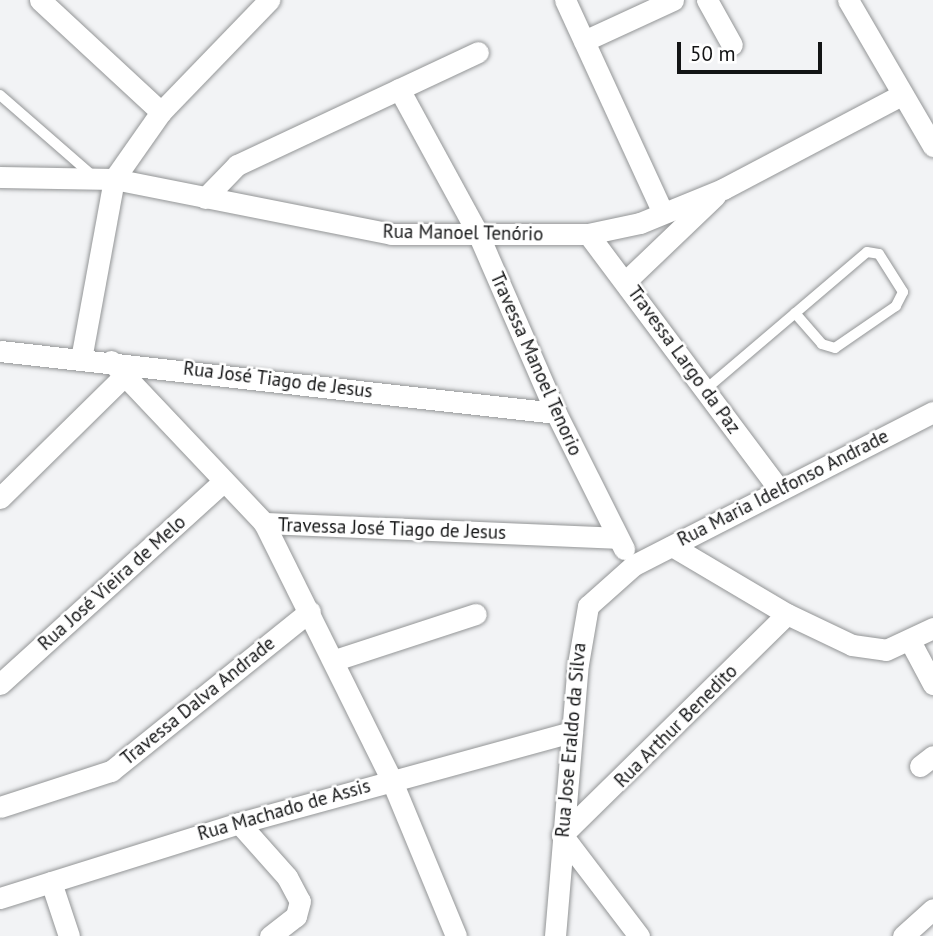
<!DOCTYPE html>
<meta charset="utf-8">
<style>
body{margin:0}
#map{position:relative;width:933px;height:936px;overflow:hidden;background:#f2f3f5;font-family:"PT Sans",sans-serif}
div>[style]{position:absolute}
.roads{filter:drop-shadow(0 0 2px #939596) drop-shadow(0 0 2px #939596)}
.service>*{height:10px;margin:-5px;padding:0 5px;transform-origin:5px;border-radius:5px;background:#fff}
.minor>*{height:21px;margin:-10.5px;padding:0 10.5px;transform-origin:10.5px;border-radius:10.5px;background:#fff}
span{translate:-50% -50%;white-space:nowrap;text-align:center;line-height:1.15;-webkit-text-stroke:5px #fff;paint-order:stroke}
.street-label{font-size:19px;color:#131415}
.scale{position:absolute;left:677px;top:42px;width:145px;height:32px;box-sizing:border-box;border:4px solid #131415;border-top:0;padding-left:9px;font-size:21px;line-height:24px;white-space:nowrap;color:#131415;-webkit-text-stroke:5px #fff;paint-order:stroke}
</style>
<div id="map">
<div class="roads">
<div class="service">
<div style="left:0;top:95px;width:123px;rotate:41.1deg"></div>
<div style="left:706px;top:389px;width:211px;rotate:-40.4deg"></div>
<div style="left:867px;top:252px;width:12px;rotate:9deg"></div>
<div style="left:879px;top:254px;width:45px;rotate:57.7deg"></div>
<div style="left:903px;top:292px;width:16px;rotate:117deg"></div>
<div style="left:896px;top:306px;width:74px;rotate:145.5deg"></div>
<div style="left:835px;top:348px;width:14px;rotate:-163deg"></div>
<div style="left:822px;top:344px;width:41px;rotate:-131.1deg"></div>
</div>
<div class="minor">
<div style="left:40px;top:0;width:165px;rotate:42.8deg"></div>
<div style="left:565px;top:0;width:234px;rotate:65.3deg"></div>
<div style="left:707px;top:0;width:51px;rotate:60.9deg"></div>
<div style="left:848px;top:0;width:169px;rotate:59.8deg"></div>
<div style="left:584px;top:41px;width:98px;rotate:-24.7deg"></div>
<div style="left:399px;top:89px;width:167px;rotate:61.4deg"></div>
<div style="left:479px;top:236px;width:193px;rotate:66.5deg"></div>
<div style="left:556px;top:413px;width:152px;rotate:63.4deg"></div>
<div style="left:0;top:177px;width:114px;rotate:1deg"></div>
<div style="left:114px;top:179px;width:282px;rotate:11.2deg"></div>
<div style="left:391px;top:234px;width:197px"></div>
<div style="left:588px;top:234px;width:53px;rotate:-11.9deg"></div>
<div style="left:640px;top:223px;width:90px;rotate:-22.3deg"></div>
<div style="left:723px;top:189px;width:201px;rotate:-27.8deg"></div>
<div style="left:205px;top:198px;width:46px;rotate:-45.9deg"></div>
<div style="left:237px;top:165px;width:266px;rotate:-25.1deg"></div>
<div style="left:588px;top:234px;width:317px;rotate:53.2deg"></div>
<div style="left:626px;top:281px;width:123px;rotate:-43.7deg"></div>
<div style="left:0;top:351px;width:559px;rotate:6.36deg"></div>
<div style="left:81px;top:359px;width:183px;rotate:-79.6deg"></div>
<div style="left:114px;top:179px;width:82px;rotate:-55deg"></div>
<div style="left:161px;top:112px;width:156px;rotate:-46deg"></div>
<div style="left:111px;top:361px;width:223px;rotate:46.6deg"></div>
<div style="left:264px;top:523px;width:353px;rotate:2.4deg"></div>
<div style="left:0;top:498px;width:175px;rotate:-44.5deg"></div>
<div style="left:264px;top:523px;width:286px;rotate:63.6deg"></div>
<div style="left:391px;top:779px;width:170px;rotate:67.5deg"></div>
<div style="left:672px;top:546px;width:134px;rotate:30.6deg"></div>
<div style="left:787px;top:614px;width:72px;rotate:25.5deg"></div>
<div style="left:852px;top:645px;width:34px;rotate:8deg"></div>
<div style="left:886px;top:650px;width:52px;rotate:-25.1deg"></div>
<div style="left:910px;top:641px;width:49px;rotate:61.9deg"></div>
<div style="left:335px;top:660px;width:148px;rotate:-18.1deg"></div>
<div style="left:0;top:684px;width:302px;rotate:-42.2deg"></div>
<div style="left:920px;top:766px;width:16px;rotate:-38deg"></div>
<div style="left:0;top:807px;width:117px;rotate:-18deg"></div>
<div style="left:111px;top:771px;width:255px;rotate:-38.8deg"></div>
<div style="left:239px;top:823px;width:72px;rotate:48.4deg"></div>
<div style="left:287px;top:877px;width:27px;rotate:62deg"></div>
<div style="left:300px;top:901px;width:16px;rotate:105deg"></div>
<div style="left:296px;top:916px;width:33px;rotate:142deg"></div>
<div style="left:51px;top:882px;width:57px;rotate:71.6deg"></div>
<div style="left:0;top:898px;width:250px;rotate:-17.4deg"></div>
<div style="left:239px;top:823px;width:345px;rotate:-15.3deg"></div>
<div style="left:555px;top:936px;width:273px;rotate:-85.2deg"></div>
<div style="left:578px;top:664px;width:59px;rotate:-80.2deg"></div>
<div style="left:588px;top:606px;width:62px;rotate:-41.7deg"></div>
<div style="left:634px;top:565px;width:336px;rotate:-27.1deg"></div>
<div style="left:639px;top:936px;width:127px;rotate:-127.3deg"></div>
<div style="left:562px;top:835px;width:315px;rotate:-44.5deg"></div>
<div style="left:903px;top:936px;width:40px;rotate:-42deg"></div>
</div>
</div>
<div class="street-label">
<span style="left:463px;top:233px;rotate:1deg">Rua Manoel Tenório</span>
<span style="left:684px;top:360px;rotate:54deg">Travessa Largo da Paz</span>
<span style="left:536px;top:364px;rotate:66deg">Travessa Manoel Tenorio</span>
<span style="left:278px;top:380px;rotate:7deg">Rua José Tiago de Jesus</span>
<span style="left:783px;top:488px;rotate:-27deg">Rua Maria Idelfonso Andrade</span>
<span style="left:392px;top:529px;rotate:2deg">Travessa José Tiago de Jesus</span>
<span style="left:112px;top:583px;rotate:-42deg">Rua José Vieira de Melo</span>
<span style="left:198px;top:701px;rotate:-39deg">Travessa Dalva Andrade</span>
<span style="left:676px;top:726px;rotate:-45deg">Rua Arthur Benedito</span>
<span style="left:571px;top:740px;rotate:-85deg">Rua Jose Eraldo da Silva</span>
<span style="left:284px;top:810px;rotate:-16deg">Rua Machado de Assis</span>
</div>
<div class="scale">50 m</div>
</div>
